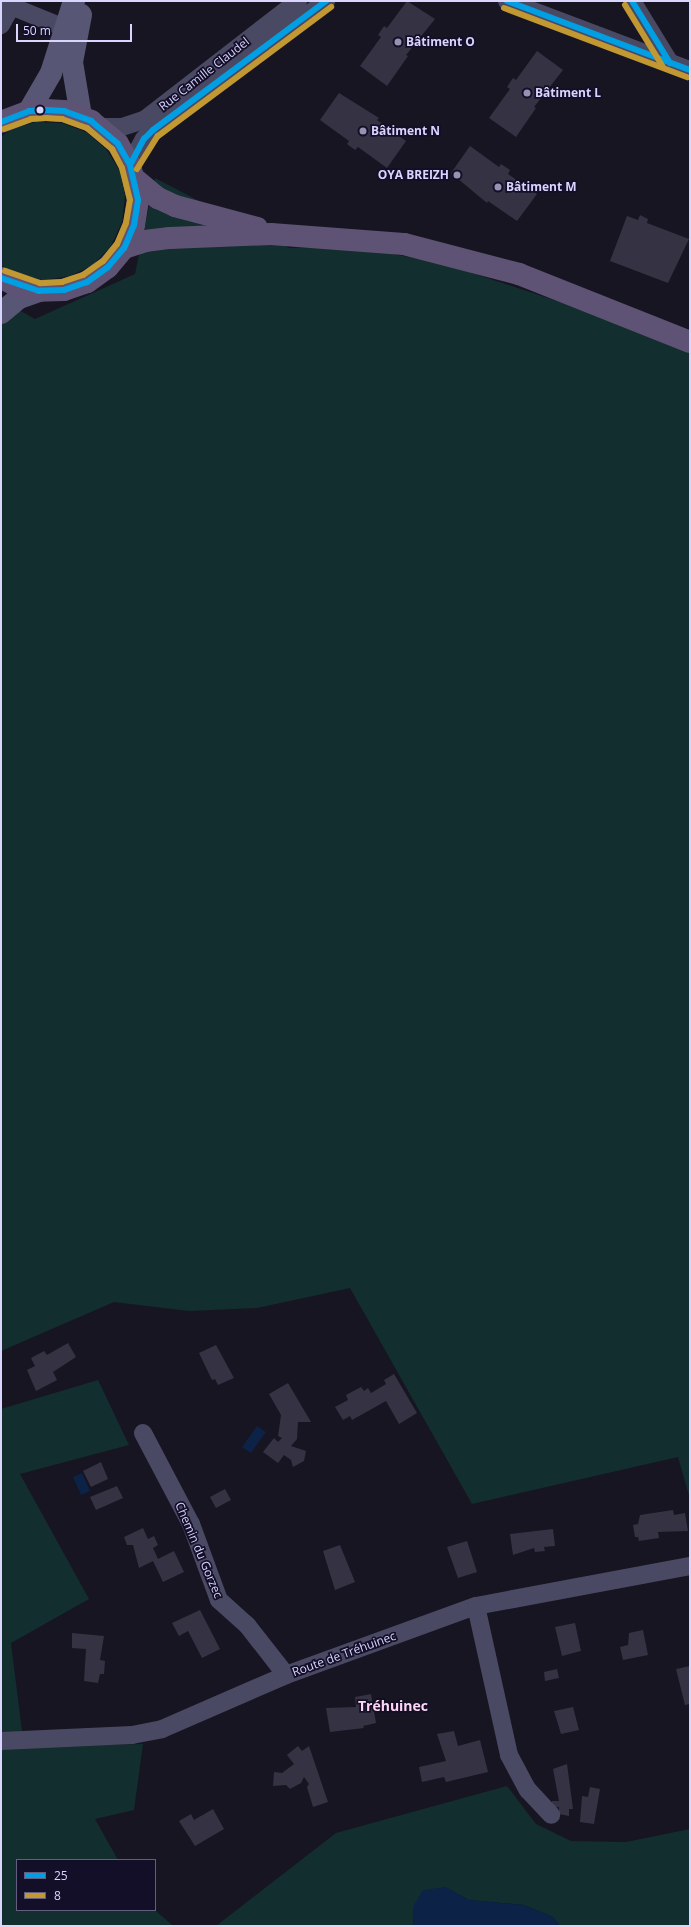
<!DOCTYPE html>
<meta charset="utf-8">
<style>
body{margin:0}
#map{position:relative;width:691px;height:1927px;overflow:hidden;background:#171522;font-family:"Open Sans",sans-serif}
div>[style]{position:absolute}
.green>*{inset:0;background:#132e2e}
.water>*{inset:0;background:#0c2247}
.building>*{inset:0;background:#353244}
.street>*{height:18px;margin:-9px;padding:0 9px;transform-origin:9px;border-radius:9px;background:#4a4963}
.secondary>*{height:22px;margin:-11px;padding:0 11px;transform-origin:11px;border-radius:11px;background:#585675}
.primary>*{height:22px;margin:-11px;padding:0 11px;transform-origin:11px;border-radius:11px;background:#5e5374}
.bus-1>*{height:6px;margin:-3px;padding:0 3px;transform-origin:3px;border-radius:3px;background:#009fe3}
.bus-2>*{height:6px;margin:-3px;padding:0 3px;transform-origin:3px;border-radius:3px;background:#c19831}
.dots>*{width:11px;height:11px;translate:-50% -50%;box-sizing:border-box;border:2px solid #130f28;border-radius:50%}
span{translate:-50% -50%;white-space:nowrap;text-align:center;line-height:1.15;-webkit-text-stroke:3.5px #130f28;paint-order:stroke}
.poi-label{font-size:12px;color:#dad5ff;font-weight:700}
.left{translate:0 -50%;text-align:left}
.right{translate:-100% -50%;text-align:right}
.street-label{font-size:12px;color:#dad5ff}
.quarter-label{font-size:14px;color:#ffd7f1;font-weight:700}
.frame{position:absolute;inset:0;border:2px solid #dad5ff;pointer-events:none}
.legend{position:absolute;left:16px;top:1859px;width:140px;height:52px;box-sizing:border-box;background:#130f28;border:1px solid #635e7e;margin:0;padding:5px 7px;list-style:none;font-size:12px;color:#dad5ff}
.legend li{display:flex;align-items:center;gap:8px;height:20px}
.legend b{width:20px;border:1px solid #635e7e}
.scale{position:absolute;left:16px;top:24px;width:116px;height:18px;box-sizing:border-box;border:2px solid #dad5ff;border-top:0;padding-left:5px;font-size:12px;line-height:14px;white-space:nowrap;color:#dad5ff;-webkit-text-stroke:3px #130f28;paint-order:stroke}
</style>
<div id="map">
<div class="green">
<div style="clip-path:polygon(36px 122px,62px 123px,86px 132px,106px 149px,120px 171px,125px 196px,122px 222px,111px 246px,93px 265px,70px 276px,44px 280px,18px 275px,1px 265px,1px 137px,11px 129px)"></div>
<div style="clip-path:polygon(155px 178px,289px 248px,348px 246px,442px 263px,563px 303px,690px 352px,690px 1499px,678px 1457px,472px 1504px,350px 1288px,257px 1308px,189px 1311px,114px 1302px,1px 1351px,1px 300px,35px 319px,135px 274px)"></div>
<div style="clip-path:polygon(98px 1380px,129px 1445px,20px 1474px,89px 1599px,11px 1643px,24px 1747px,143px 1744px,134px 1810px,95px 1819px,118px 1860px,17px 1860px,17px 1910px,155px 1910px,172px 1925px,186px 1926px,1px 1926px,1px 1409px)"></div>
<div style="clip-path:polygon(507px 1786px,536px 1824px,571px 1841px,626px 1842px,690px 1829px,690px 1926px,560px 1926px,553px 1917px,524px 1905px,469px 1900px,445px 1887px,414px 1905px,413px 1926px,216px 1926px,336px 1833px)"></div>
</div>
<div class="water">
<div style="clip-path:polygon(257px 1426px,266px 1432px,251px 1453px,242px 1447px)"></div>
<div style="clip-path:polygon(82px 1473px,90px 1491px,81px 1495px,73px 1477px)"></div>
<div style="clip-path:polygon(446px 1887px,469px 1900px,524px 1905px,553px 1917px,560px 1926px,413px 1926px,414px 1905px,423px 1890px)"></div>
</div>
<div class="building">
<div style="clip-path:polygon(407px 1px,435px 19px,406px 55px,408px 56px,387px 86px,360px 66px,381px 37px,378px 35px,384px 26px,387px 28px)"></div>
<div style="clip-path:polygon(537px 51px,563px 70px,534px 107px,536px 108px,516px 137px,489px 118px,510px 89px,507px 87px,513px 78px,516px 80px)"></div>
<div style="clip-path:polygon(339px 93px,379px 118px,377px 120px,406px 141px,387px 168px,358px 147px,355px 150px,347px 144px,349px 141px,320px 120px)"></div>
<div style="clip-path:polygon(470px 146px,499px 167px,501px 164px,510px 170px,508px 174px,537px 194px,517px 221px,488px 201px,487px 203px,451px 173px)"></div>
<div style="clip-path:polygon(640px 215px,648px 219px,647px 223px,689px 239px,668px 283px,610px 261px,627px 216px,638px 220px)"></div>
<div style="clip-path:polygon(68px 1343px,76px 1357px,53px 1372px,57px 1380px,36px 1391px,27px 1370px,35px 1366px,31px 1358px,44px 1351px,47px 1355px)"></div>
<div style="clip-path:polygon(216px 1345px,234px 1378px,218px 1385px,215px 1379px,212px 1380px,199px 1353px)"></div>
<div style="clip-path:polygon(394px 1374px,417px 1413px,399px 1424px,386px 1401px,352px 1420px,350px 1416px,343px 1420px,335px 1407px,348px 1400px,346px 1395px,361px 1387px,364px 1391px,368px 1388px,371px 1393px,386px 1384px,384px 1380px)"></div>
<div style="clip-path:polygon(288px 1383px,311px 1422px,298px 1422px,297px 1439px,291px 1446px,306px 1451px,304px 1461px,293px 1467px,291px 1460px,284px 1455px,278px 1463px,263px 1452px,274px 1438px,278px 1442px,282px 1438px,278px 1436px,281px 1415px,269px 1394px)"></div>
<div style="clip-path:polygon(101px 1462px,108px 1479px,91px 1487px,83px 1471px)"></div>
<div style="clip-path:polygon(117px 1486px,123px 1498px,96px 1510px,90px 1497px)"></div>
<div style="clip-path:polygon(225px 1489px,231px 1500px,216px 1508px,210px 1497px)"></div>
<div style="clip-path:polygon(673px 1510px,674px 1515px,685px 1513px,688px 1531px,658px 1532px,659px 1538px,639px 1541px,638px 1537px,635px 1537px,633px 1525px,638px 1524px,640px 1515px)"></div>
<div style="clip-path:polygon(143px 1528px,148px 1539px,154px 1536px,158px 1545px,153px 1548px,158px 1559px,174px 1551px,184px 1572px,163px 1582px,153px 1561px,139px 1568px,133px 1545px,127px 1545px,124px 1537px)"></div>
<div style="clip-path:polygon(553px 1529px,555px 1546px,544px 1547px,545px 1551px,535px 1552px,534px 1548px,513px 1555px,510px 1534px)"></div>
<div style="clip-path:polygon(467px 1541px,477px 1572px,458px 1578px,447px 1547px)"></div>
<div style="clip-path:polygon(340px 1545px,355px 1582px,335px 1590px,323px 1551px)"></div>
<div style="clip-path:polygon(200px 1610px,220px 1649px,202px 1658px,188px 1631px,179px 1636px,172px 1623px)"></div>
<div style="clip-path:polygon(575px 1623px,581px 1651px,562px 1656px,555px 1627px)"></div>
<div style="clip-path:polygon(643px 1630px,648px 1655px,623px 1660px,620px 1647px,628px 1645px,629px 1633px)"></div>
<div style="clip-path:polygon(72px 1633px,104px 1636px,100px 1660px,105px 1661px,104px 1674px,100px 1674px,98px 1683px,84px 1681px,86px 1649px,72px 1648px)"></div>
<div style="clip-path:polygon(690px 1666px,690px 1704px,685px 1705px,676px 1669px)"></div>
<div style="clip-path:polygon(557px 1669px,559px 1678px,545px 1681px,544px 1672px)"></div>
<div style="clip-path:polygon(371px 1694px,376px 1723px,363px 1726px,364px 1728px,330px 1732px,326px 1708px,356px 1707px,355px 1697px)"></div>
<div style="clip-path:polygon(573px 1707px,579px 1730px,561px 1734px,554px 1711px)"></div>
<div style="clip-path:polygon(454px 1731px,458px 1746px,480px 1740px,488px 1772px,446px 1782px,444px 1777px,422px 1782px,419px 1767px,446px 1761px,437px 1734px)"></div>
<div style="clip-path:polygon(298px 1746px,302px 1751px,309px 1746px,328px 1802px,313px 1807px,307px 1787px,309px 1784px,304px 1777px,301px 1783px,290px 1789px,286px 1785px,273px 1786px,274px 1772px,282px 1773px,294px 1764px,287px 1755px)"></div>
<div style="clip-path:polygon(567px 1764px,573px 1809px,569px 1809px,569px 1816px,559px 1814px,559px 1807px,552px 1808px,552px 1801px,559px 1801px,553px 1769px)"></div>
<div style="clip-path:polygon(590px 1787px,600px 1789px,594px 1824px,580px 1822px,582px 1796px,588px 1797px)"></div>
<div style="clip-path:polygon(213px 1809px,224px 1829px,195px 1846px,179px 1821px,191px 1814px,194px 1820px)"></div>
</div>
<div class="street">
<div style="left:507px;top:1px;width:196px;rotate:20.7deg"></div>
<div style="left:632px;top:1px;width:73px;rotate:58.5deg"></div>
<div style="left:1px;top:2px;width:82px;rotate:22.2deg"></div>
<div style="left:1px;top:25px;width:21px;rotate:-61deg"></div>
<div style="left:101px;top:127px;width:21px"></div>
<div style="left:122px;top:127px;width:23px;rotate:-18deg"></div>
<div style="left:144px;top:120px;width:195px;rotate:-37.7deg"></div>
<div style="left:130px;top:165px;width:30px;rotate:-62deg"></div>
<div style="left:144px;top:139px;width:13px;rotate:-45deg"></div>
<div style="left:153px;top:130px;width:216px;rotate:-36.7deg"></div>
<div style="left:143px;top:1433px;width:103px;rotate:62.2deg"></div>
<div style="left:191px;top:1524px;width:81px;rotate:69.8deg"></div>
<div style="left:219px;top:1600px;width:38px;rotate:42deg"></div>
<div style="left:247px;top:1625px;width:63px;rotate:52deg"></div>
<div style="left:476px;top:1606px;width:153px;rotate:77.5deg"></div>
<div style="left:509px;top:1755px;width:40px;rotate:62deg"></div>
<div style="left:528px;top:1790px;width:34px;rotate:47deg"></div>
<div style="left:1px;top:1741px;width:131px;rotate:-2.6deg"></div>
<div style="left:132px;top:1735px;width:31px;rotate:-11deg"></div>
<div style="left:162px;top:1729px;width:135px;rotate:-23.5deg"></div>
<div style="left:286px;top:1675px;width:202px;rotate:-20deg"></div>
<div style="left:476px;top:1606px;width:218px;rotate:-10.6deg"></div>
</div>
<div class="secondary">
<div style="left:29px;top:111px;width:44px;rotate:-59.9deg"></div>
<div style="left:51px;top:73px;width:76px;rotate:-72.3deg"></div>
<div style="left:81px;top:116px;width:55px;rotate:-99.5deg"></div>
<div style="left:72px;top:62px;width:48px;rotate:-79.2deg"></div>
<div style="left:1px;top:313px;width:23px;rotate:-40deg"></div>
<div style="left:19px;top:298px;width:21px;rotate:-19deg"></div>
</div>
<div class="primary">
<div style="left:1px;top:122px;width:30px;rotate:-21deg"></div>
<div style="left:29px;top:111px;width:17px;rotate:-3deg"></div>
<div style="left:46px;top:110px;width:18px;rotate:3deg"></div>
<div style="left:64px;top:111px;width:29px;rotate:20deg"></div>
<div style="left:91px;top:121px;width:35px;rotate:40deg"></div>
<div style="left:118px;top:144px;width:24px;rotate:60deg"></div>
<div style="left:130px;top:165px;width:36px;rotate:77deg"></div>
<div style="left:138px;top:200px;width:25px;rotate:99deg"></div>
<div style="left:134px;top:225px;width:25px;rotate:113deg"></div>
<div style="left:124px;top:248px;width:25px;rotate:130deg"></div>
<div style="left:108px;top:267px;width:26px;rotate:144deg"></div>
<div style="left:87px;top:282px;width:24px;rotate:161deg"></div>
<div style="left:64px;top:290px;width:25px;rotate:178deg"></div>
<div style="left:39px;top:291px;width:23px;rotate:-167deg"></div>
<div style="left:17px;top:286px;width:18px;rotate:-153deg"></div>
<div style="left:135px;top:179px;width:30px;rotate:40deg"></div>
<div style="left:158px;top:198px;width:19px;rotate:25deg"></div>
<div style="left:175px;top:206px;width:85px;rotate:15deg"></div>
<div style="left:124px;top:248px;width:22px;rotate:-18deg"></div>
<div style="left:145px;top:241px;width:25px;rotate:-7deg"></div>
<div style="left:170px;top:238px;width:101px;rotate:-2.3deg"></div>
<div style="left:271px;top:234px;width:133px;rotate:4.3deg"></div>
<div style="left:404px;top:244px;width:119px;rotate:14.6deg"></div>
<div style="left:519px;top:274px;width:184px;rotate:21.7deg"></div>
</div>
<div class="bus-1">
<div style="left:507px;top:1px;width:196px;rotate:20.7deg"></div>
<div style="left:632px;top:1px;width:73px;rotate:58.5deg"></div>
<div style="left:1px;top:122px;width:30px;rotate:-21deg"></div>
<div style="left:29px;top:111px;width:17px;rotate:-3deg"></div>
<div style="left:46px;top:110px;width:18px;rotate:3deg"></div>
<div style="left:64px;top:111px;width:29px;rotate:20deg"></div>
<div style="left:91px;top:121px;width:35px;rotate:40deg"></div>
<div style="left:118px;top:144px;width:24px;rotate:60deg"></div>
<div style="left:130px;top:165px;width:36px;rotate:77deg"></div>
<div style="left:138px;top:200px;width:25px;rotate:99deg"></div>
<div style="left:134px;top:225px;width:25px;rotate:113deg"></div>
<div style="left:124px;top:248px;width:25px;rotate:130deg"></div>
<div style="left:108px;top:267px;width:26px;rotate:144deg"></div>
<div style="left:87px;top:282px;width:24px;rotate:161deg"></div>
<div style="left:64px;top:290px;width:25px;rotate:178deg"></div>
<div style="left:39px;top:291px;width:40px;rotate:-161.1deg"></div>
<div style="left:130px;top:165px;width:30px;rotate:-62deg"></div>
<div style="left:144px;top:139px;width:13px;rotate:-45deg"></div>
<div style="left:153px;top:130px;width:216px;rotate:-36.7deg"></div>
</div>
<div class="bus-2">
<div style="left:625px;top:5px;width:73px;rotate:58.5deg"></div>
<div style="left:504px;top:8px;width:196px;rotate:20.7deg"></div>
<div style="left:4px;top:129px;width:29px;rotate:-20deg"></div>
<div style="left:31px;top:119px;width:15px;rotate:-4deg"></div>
<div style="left:46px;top:118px;width:16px;rotate:4deg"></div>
<div style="left:62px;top:119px;width:27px;rotate:20deg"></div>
<div style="left:87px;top:128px;width:33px;rotate:40deg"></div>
<div style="left:112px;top:149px;width:21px;rotate:62deg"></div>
<div style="left:122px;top:168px;width:33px;rotate:76deg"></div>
<div style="left:130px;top:200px;width:23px;rotate:100deg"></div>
<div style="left:126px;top:223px;width:23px;rotate:113deg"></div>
<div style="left:117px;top:244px;width:22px;rotate:129deg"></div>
<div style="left:103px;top:261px;width:24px;rotate:145deg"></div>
<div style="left:83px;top:275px;width:22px;rotate:162deg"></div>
<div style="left:62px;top:282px;width:22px;rotate:177deg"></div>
<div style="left:40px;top:283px;width:37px;rotate:-161deg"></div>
<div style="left:137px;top:169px;width:39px;rotate:-58deg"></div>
<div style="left:158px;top:136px;width:216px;rotate:-36.7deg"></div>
</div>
<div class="dots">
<div style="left:398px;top:42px;background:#9692b2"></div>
<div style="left:527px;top:93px;background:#9692b2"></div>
<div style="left:40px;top:110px;background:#dad5ff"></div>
<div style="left:363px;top:131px;background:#9692b2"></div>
<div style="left:457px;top:175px;background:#9692b2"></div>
<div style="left:498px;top:187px;background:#9692b2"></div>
</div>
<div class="poi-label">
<span class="left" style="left:406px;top:42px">Bâtiment O</span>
<span class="left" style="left:535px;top:93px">Bâtiment L</span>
<span class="left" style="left:371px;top:131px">Bâtiment N</span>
<span class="right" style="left:449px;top:175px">OYA BREIZH</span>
<span class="left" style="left:506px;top:187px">Bâtiment M</span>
</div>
<div class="street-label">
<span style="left:204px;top:74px;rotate:-38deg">Rue Camille Claudel</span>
<span style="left:199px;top:1550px;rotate:67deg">Chemin du Gorzec</span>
<span style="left:344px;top:1654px;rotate:-20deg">Route de Tréhuinec</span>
</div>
<div class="quarter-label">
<span style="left:393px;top:1706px">Tréhuinec</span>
</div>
<div class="frame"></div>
<ul class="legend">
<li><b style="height:5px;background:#009fe3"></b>25</li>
<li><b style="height:5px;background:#c19831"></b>8</li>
</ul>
<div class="scale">50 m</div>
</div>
